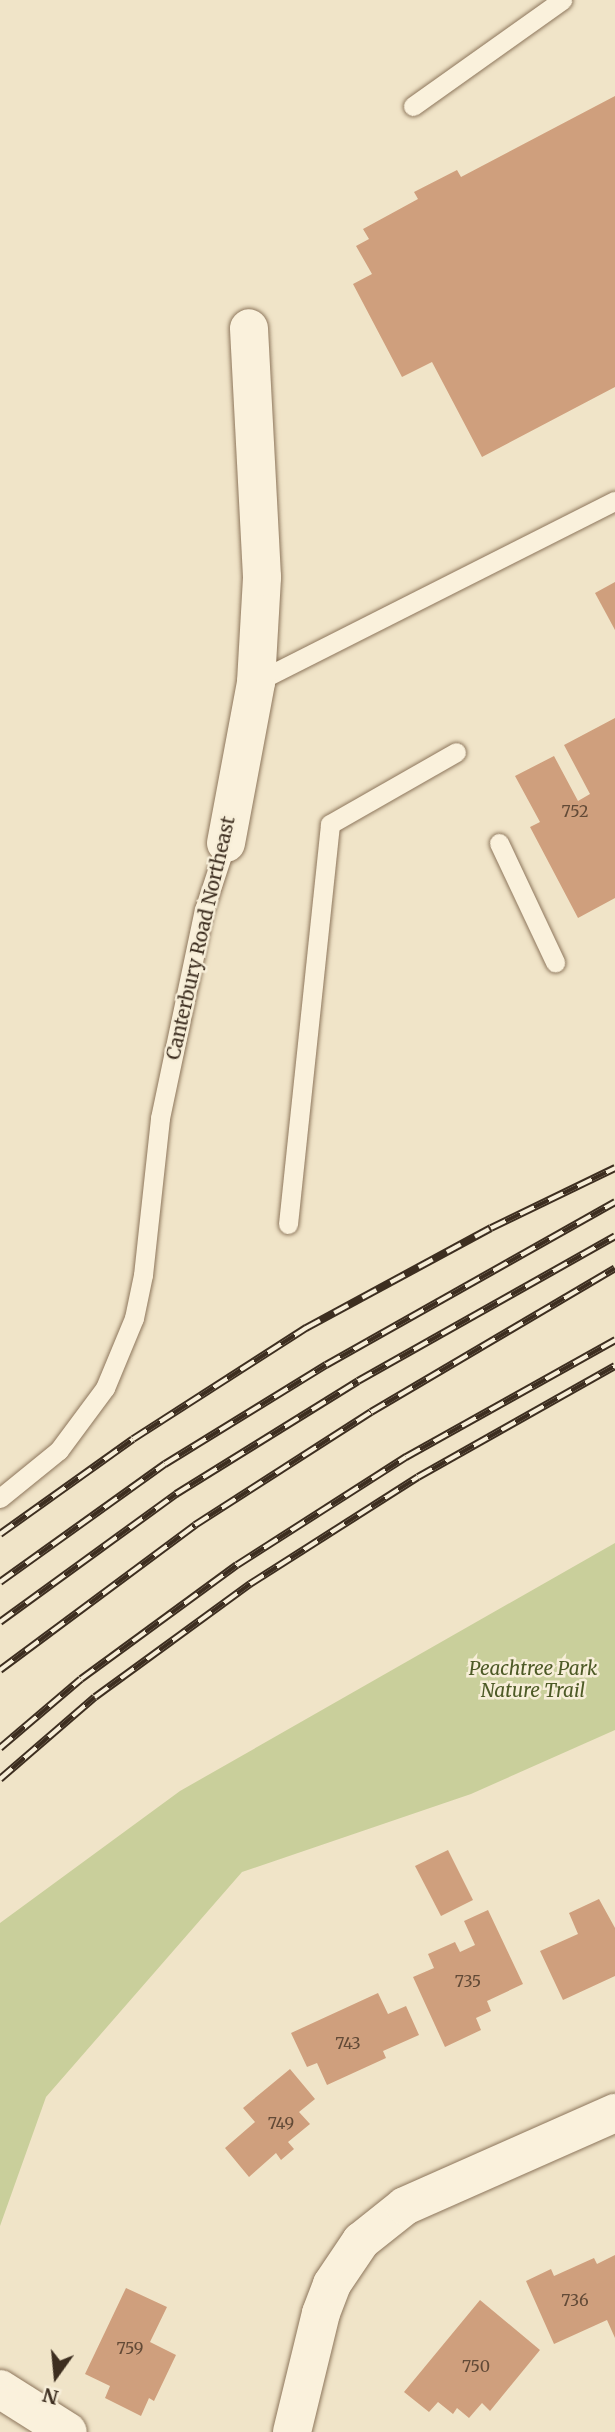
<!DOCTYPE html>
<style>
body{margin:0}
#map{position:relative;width:615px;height:2432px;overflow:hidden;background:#f0e4c8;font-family:Merriweather,serif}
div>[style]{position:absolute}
.green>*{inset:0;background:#c9cf9b}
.building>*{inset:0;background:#cf9f7d}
.roads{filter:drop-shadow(0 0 2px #8d765c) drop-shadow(0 0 2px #8d765c)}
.service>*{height:19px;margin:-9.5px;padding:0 9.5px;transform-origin:9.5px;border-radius:9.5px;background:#faf1dc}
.minor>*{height:38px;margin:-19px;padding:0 19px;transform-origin:19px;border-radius:19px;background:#faf1dc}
.rail>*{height:8px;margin-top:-4px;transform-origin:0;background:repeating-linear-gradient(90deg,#f7eed8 0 16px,#3d2e20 0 32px);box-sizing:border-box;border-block:2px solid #3d2e20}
span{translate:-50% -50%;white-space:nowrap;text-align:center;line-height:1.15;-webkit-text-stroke:5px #f7eed8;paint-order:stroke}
.number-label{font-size:16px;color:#624a37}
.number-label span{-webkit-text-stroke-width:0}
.street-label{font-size:19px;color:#3d2e20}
.park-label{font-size:19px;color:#4d5a26;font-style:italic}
.north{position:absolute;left:21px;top:2341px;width:70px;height:70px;-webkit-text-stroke:5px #f7eed8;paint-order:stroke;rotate:195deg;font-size:19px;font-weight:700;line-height:28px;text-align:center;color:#3d2e20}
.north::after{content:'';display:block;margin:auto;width:24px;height:32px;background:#3d2e20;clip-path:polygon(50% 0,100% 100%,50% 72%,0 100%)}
</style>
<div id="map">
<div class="green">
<div style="clip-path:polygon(615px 1543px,615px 1730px,471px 1794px,242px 1872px,46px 2097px,0 2226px,0 1923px,180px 1791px)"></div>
</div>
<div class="building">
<div style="clip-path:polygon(615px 96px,615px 387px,482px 457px,432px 362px,402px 377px,353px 284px,372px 274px,356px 246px,369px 239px,363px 229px,418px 199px,414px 192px,457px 170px,461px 177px)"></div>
<div style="clip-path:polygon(615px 582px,615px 630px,595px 593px)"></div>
<div style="clip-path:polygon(615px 718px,615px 898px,578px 918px,530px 827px,540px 822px,515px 776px,554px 756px,578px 801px,590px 794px,564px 745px)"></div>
<div style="clip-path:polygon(448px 1850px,473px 1900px,441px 1916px,415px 1866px)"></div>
<div style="clip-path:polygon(599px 1899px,615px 1928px,615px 1976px,563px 2000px,540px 1951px,578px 1934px,569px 1913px)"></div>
<div style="clip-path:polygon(488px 1910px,523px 1984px,487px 2001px,491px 2011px,476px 2018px,481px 2030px,445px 2047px,413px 1977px,434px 1968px,428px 1954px,455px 1942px,460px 1952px,475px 1945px,464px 1921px)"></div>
<div style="clip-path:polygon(378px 1993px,388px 2014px,406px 2006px,419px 2035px,383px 2051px,386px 2058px,327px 2085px,317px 2063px,307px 2067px,291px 2033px)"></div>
<div style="clip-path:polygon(290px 2069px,315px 2099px,299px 2112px,310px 2124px,288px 2142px,294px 2149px,281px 2160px,276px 2153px,249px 2177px,225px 2148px,255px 2122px,243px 2108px)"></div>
<div style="clip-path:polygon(615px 2255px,615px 2338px,607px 2320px,554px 2344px,526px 2281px,551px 2269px,554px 2276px,594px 2258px,597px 2264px)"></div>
<div style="clip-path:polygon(126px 2288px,167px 2307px,150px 2342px,176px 2355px,154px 2401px,149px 2398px,141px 2416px,105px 2398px,110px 2386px,85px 2374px)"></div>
<div style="clip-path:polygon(480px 2300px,540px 2350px,490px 2411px,482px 2403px,469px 2418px,457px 2408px,453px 2414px,438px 2402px,429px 2412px,404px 2392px)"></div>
</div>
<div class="roads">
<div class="service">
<div style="left:413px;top:106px;width:183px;rotate:-35.4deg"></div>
<div style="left:256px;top:682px;width:402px;rotate:-26.8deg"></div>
<div style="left:499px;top:843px;width:132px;rotate:64.8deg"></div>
<div style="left:288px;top:1224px;width:402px;rotate:-84deg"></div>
<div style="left:330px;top:824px;width:145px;rotate:-29.7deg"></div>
<div style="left:0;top:1498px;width:76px;rotate:-39.1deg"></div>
<div style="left:59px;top:1450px;width:77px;rotate:-53.4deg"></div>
<div style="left:105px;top:1388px;width:76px;rotate:-67.5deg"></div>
<div style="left:134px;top:1318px;width:44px;rotate:-78.2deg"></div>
<div style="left:143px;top:1275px;width:158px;rotate:-83.8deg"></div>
<div style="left:160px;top:1118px;width:213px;rotate:-78.1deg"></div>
<div style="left:204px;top:910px;width:71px;rotate:-71.8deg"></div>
</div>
<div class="minor">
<div style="left:226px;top:843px;width:164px;rotate:-79.4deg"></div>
<div style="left:256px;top:682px;width:105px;rotate:-86.7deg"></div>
<div style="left:262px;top:577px;width:249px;rotate:-93deg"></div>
<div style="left:0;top:2389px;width:80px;rotate:32.3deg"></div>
<div style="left:292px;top:2432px;width:122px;rotate:-76.3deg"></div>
<div style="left:321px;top:2313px;width:31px;rotate:-69deg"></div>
<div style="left:332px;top:2284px;width:52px;rotate:-56deg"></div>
<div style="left:361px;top:2241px;width:56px;rotate:-38.5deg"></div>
<div style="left:405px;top:2206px;width:230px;rotate:-23.9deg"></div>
</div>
</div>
<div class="rail">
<div style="left:0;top:1534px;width:163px;rotate:-35.5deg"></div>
<div style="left:133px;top:1439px;width:206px;rotate:-32.7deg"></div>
<div style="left:306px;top:1328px;width:210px;rotate:-28.4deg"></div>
<div style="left:491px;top:1228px;width:138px;rotate:-25.8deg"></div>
<div style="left:0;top:1582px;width:203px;rotate:-35.6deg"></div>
<div style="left:165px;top:1464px;width:189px;rotate:-31.6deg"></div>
<div style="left:326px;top:1365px;width:332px;rotate:-29.4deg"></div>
<div style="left:0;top:1622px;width:218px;rotate:-36deg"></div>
<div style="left:176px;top:1494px;width:214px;rotate:-31.8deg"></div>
<div style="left:358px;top:1381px;width:295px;rotate:-29.4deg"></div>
<div style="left:0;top:1670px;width:243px;rotate:-36.6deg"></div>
<div style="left:195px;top:1525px;width:209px;rotate:-32.7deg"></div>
<div style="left:371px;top:1412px;width:283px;rotate:-30.5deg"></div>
<div style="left:0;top:1748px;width:106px;rotate:-40.4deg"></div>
<div style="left:81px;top:1679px;width:193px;rotate:-36.2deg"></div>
<div style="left:237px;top:1565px;width:201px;rotate:-32.6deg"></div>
<div style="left:406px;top:1457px;width:240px;rotate:-29.2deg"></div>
<div style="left:0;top:1779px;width:125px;rotate:-40.8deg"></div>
<div style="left:95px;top:1697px;width:192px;rotate:-36.1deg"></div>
<div style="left:250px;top:1584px;width:199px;rotate:-32.5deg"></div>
<div style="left:418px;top:1477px;width:226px;rotate:-29.4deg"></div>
</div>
<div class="number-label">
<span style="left:575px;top:811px">752</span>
<span style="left:468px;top:1981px">735</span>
<span style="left:348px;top:2043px">743</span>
<span style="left:281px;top:2123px">749</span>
<span style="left:575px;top:2300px">736</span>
<span style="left:130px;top:2348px">759</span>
<span style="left:476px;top:2366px">750</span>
</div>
<div class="street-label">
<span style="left:201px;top:938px;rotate:-77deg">Canterbury Road Northeast</span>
</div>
<div class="park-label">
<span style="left:533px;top:1680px">Peachtree Park<br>Nature Trail</span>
</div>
<div class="north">N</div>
</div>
